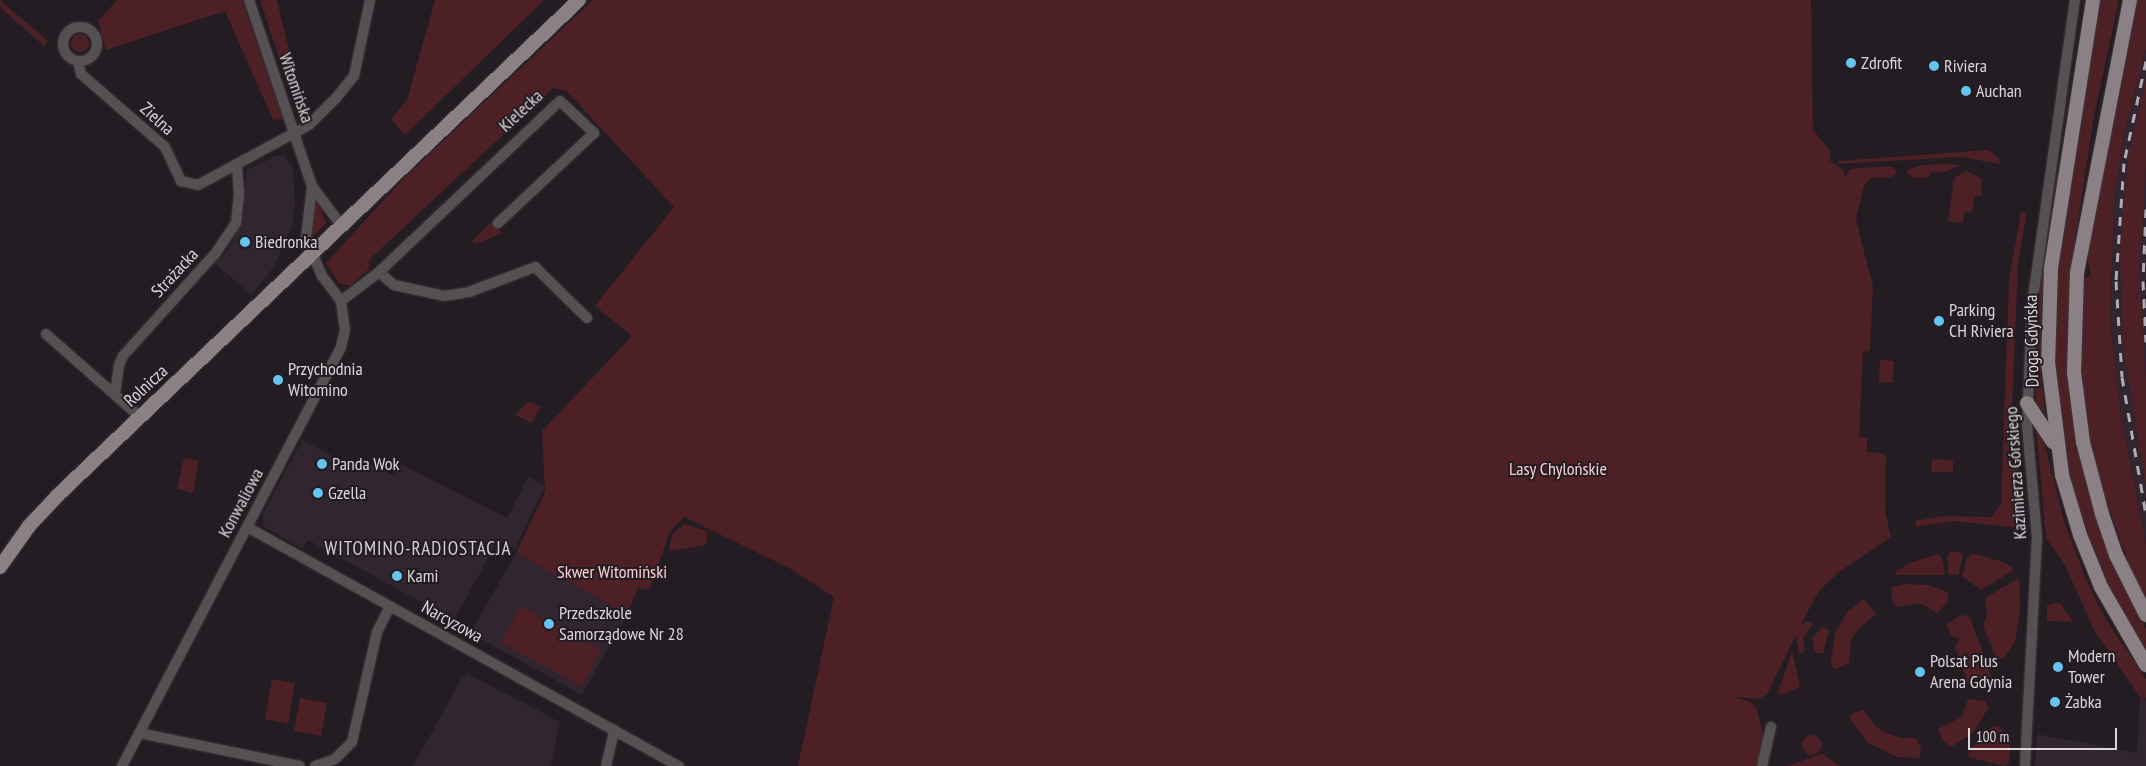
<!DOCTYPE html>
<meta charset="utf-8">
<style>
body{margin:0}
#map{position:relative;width:2146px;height:766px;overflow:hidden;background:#231c22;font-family:"PT Sans Narrow",sans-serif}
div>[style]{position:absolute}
.built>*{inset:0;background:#31252f}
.green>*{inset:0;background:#4d2025}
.round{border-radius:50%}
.roads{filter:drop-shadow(0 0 1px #3d363c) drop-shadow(0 0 1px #3d363c)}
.minor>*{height:10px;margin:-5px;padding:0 5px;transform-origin:5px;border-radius:5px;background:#555052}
.minor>.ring{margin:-5px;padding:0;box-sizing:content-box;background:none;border:10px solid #555052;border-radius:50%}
.major>*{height:14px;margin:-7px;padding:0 7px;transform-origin:7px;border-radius:7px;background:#8b8184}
.rail>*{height:3px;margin-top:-1.5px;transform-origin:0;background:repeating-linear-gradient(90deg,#b1abaf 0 9px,transparent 0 18px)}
.dots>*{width:14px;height:14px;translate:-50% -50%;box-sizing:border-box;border:2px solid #231c22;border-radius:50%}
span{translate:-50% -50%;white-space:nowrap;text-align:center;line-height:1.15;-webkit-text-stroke:4px #231c22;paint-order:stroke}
.poi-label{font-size:18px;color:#ddd7db}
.left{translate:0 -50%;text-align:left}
.street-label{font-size:18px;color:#ddd7db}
.park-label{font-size:18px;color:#f9cfd1}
.neighbourhood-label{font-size:19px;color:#d8ced5;letter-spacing:1px}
.scale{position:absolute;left:1968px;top:728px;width:149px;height:22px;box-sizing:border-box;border:2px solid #ddd7db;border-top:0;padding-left:6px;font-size:15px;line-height:18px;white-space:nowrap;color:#ddd7db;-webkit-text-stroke:4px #231c22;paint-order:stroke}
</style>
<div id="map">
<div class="built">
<div style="clip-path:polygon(2146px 49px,2146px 544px,2121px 415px,2110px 321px,2114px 201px,2123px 140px)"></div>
<div style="clip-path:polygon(276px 156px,284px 156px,293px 167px,295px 203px,292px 226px,274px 267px,251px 295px,215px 263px,230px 246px,238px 228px,247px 170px)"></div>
<div style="clip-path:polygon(302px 440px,355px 468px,360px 459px,395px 476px,401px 464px,507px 518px,528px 477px,544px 485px,544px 488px,515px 549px,498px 540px,454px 620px,308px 540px,303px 549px,263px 526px,263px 513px)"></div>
<div style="clip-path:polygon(516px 553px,627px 614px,582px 695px,470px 633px)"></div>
<div style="clip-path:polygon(468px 674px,560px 722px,551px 766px,413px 766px,462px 678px)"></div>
<div style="clip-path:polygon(2140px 697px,2146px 700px,2146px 766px,2035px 766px,2037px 734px,2137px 753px)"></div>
</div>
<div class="green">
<div style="clip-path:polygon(0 0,48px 41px,44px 46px,0 7px)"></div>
<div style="clip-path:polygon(117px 0,242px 0,283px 119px,273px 120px,225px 11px,106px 50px,98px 21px)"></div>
<div style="clip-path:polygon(260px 0,277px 0,304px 113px,298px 115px)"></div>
<div style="clip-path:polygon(435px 0,544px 0,405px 135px,391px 119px,407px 100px)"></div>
<div style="clip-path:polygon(593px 0,1811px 0,1813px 130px,1830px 150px,1830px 161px,1843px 169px,1845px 178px,1850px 169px,1890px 166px,1895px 169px,1896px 174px,1891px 177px,1872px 178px,1864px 185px,1856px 220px,1873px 287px,1870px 351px,1863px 352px,1859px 437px,1867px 438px,1867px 452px,1882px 453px,1886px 457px,1885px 511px,1891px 537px,1839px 572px,1819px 591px,1800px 626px,1806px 621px,1813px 624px,1803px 638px,1805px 651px,1799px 655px,1796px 635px,1767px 694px,1759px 699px,1733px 697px,1751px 702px,1756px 708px,1764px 737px,1757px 766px,798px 766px,834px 597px,789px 568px,684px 517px,670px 531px,651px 586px,648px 590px,638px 588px,627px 614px,516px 553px,545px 492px,542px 431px,632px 336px,595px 306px,674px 207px,572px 97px,566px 91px,553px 88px,369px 260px,369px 269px,350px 286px,339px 283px,326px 263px,403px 179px)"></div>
<div style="clip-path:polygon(2099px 0,2119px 0,2094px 116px,2070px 273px,2067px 364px,2086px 485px,2105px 544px,2146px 629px,2146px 654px,2125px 621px,2105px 579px,2079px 507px,2067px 464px,2054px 355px,2058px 270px)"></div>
<div style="clip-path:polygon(2138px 0,2146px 0,2146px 49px,2123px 140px,2114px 201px,2110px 321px,2121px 415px,2146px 544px,2146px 596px,2132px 573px,2100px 483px,2084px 405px,2081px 355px,2083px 279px,2091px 275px,2087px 256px,2098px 185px)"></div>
<div class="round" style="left:71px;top:34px;width:18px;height:18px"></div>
<div style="clip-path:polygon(2146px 79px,2146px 166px,2139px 271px,2146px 382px,2146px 485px,2123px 345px,2120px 245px,2128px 159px)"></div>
<div style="clip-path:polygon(1988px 150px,1999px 158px,2000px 164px,1960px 157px,1839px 164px,1838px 161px)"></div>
<div style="clip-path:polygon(1947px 164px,1960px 165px,1942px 173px,1931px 171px,1929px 177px,1913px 178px,1906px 171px,1921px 165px)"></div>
<div style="clip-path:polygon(1966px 171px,1981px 178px,1982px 196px,1975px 195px,1972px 212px,1965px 211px,1963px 223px,1948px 221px,1954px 178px)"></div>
<div style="clip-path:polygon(2056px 174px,2058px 177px,2042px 300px,2041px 373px,2045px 414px,2036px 402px,2039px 296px)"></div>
<div style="clip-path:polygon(318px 202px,327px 223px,312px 237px,314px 204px)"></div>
<div style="clip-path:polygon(2021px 212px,2027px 213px,2018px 262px,2012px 409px,2022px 508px,2019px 528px,1954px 521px,1916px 527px,1915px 521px,1944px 516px,1992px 517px,2001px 504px,2009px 280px)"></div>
<div style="clip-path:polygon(492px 221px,502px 233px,476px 244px,472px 241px)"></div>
<div style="clip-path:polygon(1880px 360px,1894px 361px,1893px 383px,1879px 382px)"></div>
<div style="clip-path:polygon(528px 402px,541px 406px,532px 423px,515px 415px)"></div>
<div style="clip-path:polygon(2035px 418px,2044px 441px,2064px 521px,2088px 584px,2107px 621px,2146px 679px,2146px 699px,2140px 697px,2094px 630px,2065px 565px,2046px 538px)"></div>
<div style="clip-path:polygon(184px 458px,199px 461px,193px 493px,177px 489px)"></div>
<div style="clip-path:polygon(1932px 459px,1953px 460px,1953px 472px,1931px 472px)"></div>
<div style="clip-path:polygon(685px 524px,707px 531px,706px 545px,669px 551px,672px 534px)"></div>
<div style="clip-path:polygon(1950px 552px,1960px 552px,1963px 557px,1958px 575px,1949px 575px,1947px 558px)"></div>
<div style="clip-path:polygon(1972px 553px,2003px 562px,2012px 567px,2012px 571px,1981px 590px,1962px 576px,1967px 558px)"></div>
<div style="clip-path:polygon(1938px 554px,1942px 558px,1945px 575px,1896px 575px,1896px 572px,1910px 563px)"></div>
<div style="clip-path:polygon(2019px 578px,2020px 609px,2015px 642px,2003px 659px,1996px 658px,1983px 626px,1987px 614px,1985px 598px)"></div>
<div style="clip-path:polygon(1906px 584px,1928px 585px,1943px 590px,1948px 593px,1948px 601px,1937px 613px,1920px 603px,1896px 607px,1891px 596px,1892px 587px)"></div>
<div style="clip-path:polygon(1864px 599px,1876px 614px,1858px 629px,1851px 640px,1849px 663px,1836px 669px,1832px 667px,1831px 661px,1835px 633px,1847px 612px)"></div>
<div style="clip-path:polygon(2054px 603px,2061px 604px,2073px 622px,2047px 621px,2047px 605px)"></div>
<div style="clip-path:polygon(521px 606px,601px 649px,582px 686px,501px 643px)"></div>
<div style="clip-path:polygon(1961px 615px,1968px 616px,1971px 621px,1988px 666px,1991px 677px,1984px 683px,1968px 684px,1955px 646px,1960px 639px,1951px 636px,1947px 624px)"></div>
<div style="clip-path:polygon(1822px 627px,1829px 630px,1823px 653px,1815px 653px,1812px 638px)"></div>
<div style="clip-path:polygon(1792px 651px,1800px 687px,1780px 695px,1778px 693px)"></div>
<div style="clip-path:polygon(272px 679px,295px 683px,288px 724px,265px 719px)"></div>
<div style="clip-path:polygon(300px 698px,327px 703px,321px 736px,294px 731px)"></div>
<div style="clip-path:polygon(1968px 699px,1985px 701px,1989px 707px,1973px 733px,1951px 747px,1943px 741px,1938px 729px,1962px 717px)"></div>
<div style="clip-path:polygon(1864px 710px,1875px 726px,1886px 733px,1901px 738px,1916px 738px,1921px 748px,1920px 758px,1897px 757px,1868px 743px,1849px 718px,1852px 713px)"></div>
<div style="clip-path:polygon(1992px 726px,2000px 727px,2010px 744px,2009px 763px,2005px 766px,1968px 757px,1970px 748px,1981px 741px)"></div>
<div class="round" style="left:1802px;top:735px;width:20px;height:20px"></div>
<div style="clip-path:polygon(1823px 754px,1840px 766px,1787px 766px,1819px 755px)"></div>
</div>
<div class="roads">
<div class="minor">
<div style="left:249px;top:0;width:196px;rotate:71.3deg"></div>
<div style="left:312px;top:186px;width:49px;rotate:53.4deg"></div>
<div class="ring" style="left:63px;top:27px;width:24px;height:24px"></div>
<div style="left:78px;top:61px;width:13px;rotate:77deg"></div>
<div style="left:81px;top:74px;width:111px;rotate:41deg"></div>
<div style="left:165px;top:147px;width:38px;rotate:65deg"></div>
<div style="left:181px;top:181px;width:17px;rotate:13deg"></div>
<div style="left:198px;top:185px;width:126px;rotate:-28.4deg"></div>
<div style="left:309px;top:125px;width:38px;rotate:-45deg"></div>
<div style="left:336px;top:98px;width:28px;rotate:-51deg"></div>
<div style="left:354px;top:76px;width:78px;rotate:-78.1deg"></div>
<div style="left:379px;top:272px;width:20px;rotate:41deg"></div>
<div style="left:394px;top:285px;width:51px;rotate:12.4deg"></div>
<div style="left:444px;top:296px;width:25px;rotate:-9deg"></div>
<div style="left:469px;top:292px;width:71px;rotate:-20.7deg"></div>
<div style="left:535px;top:267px;width:73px;rotate:44.4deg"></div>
<div style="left:341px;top:301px;width:48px;rotate:-37.3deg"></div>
<div style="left:379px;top:272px;width:249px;rotate:-43.4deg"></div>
<div style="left:560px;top:101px;width:47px;rotate:43.3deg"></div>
<div style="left:594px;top:133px;width:132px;rotate:136.8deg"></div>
<div style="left:46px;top:334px;width:125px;rotate:41.4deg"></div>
<div style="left:115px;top:394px;width:29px;rotate:-82deg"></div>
<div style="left:119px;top:365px;width:10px;rotate:-66deg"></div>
<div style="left:123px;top:356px;width:137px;rotate:-48deg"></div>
<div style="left:215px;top:254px;width:37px;rotate:-56deg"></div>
<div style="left:236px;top:223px;width:28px;rotate:-84deg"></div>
<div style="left:239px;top:195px;width:29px;rotate:-94deg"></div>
<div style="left:247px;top:527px;width:494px;rotate:29deg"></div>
<div style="left:139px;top:733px;width:164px;rotate:11.6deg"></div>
<div style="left:122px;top:766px;width:473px;rotate:-62.4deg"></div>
<div style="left:341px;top:347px;width:17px;rotate:-77deg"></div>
<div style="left:345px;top:330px;width:29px;rotate:-98deg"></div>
<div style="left:341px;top:301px;width:31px;rotate:-127deg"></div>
<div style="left:322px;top:276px;width:41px;rotate:-112.8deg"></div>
<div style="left:306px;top:238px;width:52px;rotate:-83.4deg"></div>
<div style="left:315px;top:766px;width:21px;rotate:-19deg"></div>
<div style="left:335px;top:759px;width:24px;rotate:-45deg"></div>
<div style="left:352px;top:742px;width:113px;rotate:-77.2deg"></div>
<div style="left:377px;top:632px;width:29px;rotate:-63deg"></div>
<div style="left:606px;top:766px;width:37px;rotate:-77deg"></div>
<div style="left:1762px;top:766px;width:40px;rotate:-77deg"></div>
<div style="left:2025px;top:766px;width:229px;rotate:-87deg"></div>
<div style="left:2037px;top:537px;width:112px;rotate:-95.1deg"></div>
<div style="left:2027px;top:425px;width:120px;rotate:-87.6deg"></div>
<div style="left:2032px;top:305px;width:308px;rotate:-82deg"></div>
</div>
<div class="major">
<div style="left:2093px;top:0;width:272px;rotate:98.9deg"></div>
<div style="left:2051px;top:269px;width:93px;rotate:91.8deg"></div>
<div style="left:2048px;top:362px;width:114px;rotate:82.9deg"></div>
<div style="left:2062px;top:475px;width:63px;rotate:73.3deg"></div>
<div style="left:2080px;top:535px;width:56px;rotate:68deg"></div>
<div style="left:2101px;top:587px;width:90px;rotate:60deg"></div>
<div style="left:2130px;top:0;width:277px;rotate:101deg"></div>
<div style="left:2077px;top:272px;width:100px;rotate:91.7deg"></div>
<div style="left:2074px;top:372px;width:71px;rotate:82.7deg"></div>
<div style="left:2083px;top:442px;width:74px;rotate:75.2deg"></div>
<div style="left:2102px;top:514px;width:43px;rotate:71.1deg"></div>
<div style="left:2116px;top:555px;width:67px;rotate:63.4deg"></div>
<div style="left:2027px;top:403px;width:47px;rotate:56.3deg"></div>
<div style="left:0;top:567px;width:50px;rotate:-54.7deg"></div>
<div style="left:29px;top:526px;width:44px;rotate:-46.8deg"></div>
<div style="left:59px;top:494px;width:717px;rotate:-43.53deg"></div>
</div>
</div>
<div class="rail">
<div style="left:2146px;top:61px;width:104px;rotate:102.2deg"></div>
<div style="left:2124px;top:163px;width:118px;rotate:93.9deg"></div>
<div style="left:2116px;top:281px;width:96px;rotate:86.4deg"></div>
<div style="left:2122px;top:377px;width:140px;rotate:80.1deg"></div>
<div style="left:2146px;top:209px;width:72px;rotate:92.4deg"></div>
<div style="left:2143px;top:281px;width:61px;rotate:87.2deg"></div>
</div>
<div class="dots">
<div style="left:1851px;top:63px;background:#65c5ee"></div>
<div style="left:1934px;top:66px;background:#65c5ee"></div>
<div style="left:1966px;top:91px;background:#65c5ee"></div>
<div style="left:245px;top:242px;background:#65c5ee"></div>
<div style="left:1939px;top:321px;background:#65c5ee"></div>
<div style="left:278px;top:380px;background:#65c5ee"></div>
<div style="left:322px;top:464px;background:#65c5ee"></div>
<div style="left:318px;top:493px;background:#65c5ee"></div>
<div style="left:397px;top:576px;background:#65c5ee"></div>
<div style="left:549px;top:624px;background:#65c5ee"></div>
<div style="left:2058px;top:667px;background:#65c5ee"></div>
<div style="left:1920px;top:672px;background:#65c5ee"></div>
<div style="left:2055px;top:702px;background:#65c5ee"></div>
</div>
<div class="poi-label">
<span class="left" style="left:1861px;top:63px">Zdrofit</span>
<span class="left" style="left:1944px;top:66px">Riviera</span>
<span class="left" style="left:1976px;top:91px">Auchan</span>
<span class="left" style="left:255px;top:242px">Biedronka</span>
<span class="left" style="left:1949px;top:321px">Parking<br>CH Riviera</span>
<span class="left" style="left:288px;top:380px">Przychodnia<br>Witomino</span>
<span class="left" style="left:332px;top:464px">Panda Wok</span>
<span class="left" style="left:328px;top:493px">Gzella</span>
<span class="left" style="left:407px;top:576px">Kami</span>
<span class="left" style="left:559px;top:624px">Przedszkole<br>Samorządowe Nr 28</span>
<span class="left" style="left:2068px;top:667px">Modern<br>Tower</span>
<span class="left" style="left:1930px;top:672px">Polsat Plus<br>Arena Gdynia</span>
<span class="left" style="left:2065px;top:702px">Żabka</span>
</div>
<div class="street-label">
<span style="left:296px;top:88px;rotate:71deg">Witomińska</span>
<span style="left:521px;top:111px;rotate:-43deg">Kielecka</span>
<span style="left:157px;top:119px;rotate:42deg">Zielna</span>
<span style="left:175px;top:273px;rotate:-47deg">Strażacka</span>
<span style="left:2032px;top:341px;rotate:-91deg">Droga Gdyńska</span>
<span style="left:146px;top:386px;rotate:-43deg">Rolnicza</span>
<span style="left:2016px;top:473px;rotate:-94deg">Kazimierza Górskiego</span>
<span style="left:241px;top:503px;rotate:-62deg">Konwaliowa</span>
<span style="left:452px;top:622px;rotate:29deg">Narcyzowa</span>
</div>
<div class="park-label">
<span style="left:1558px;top:469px">Lasy Chylońskie</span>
<span style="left:612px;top:572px">Skwer Witomiński</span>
</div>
<div class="neighbourhood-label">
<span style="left:418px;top:549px">WITOMINO-RADIOSTACJA</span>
</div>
<div class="scale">100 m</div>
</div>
